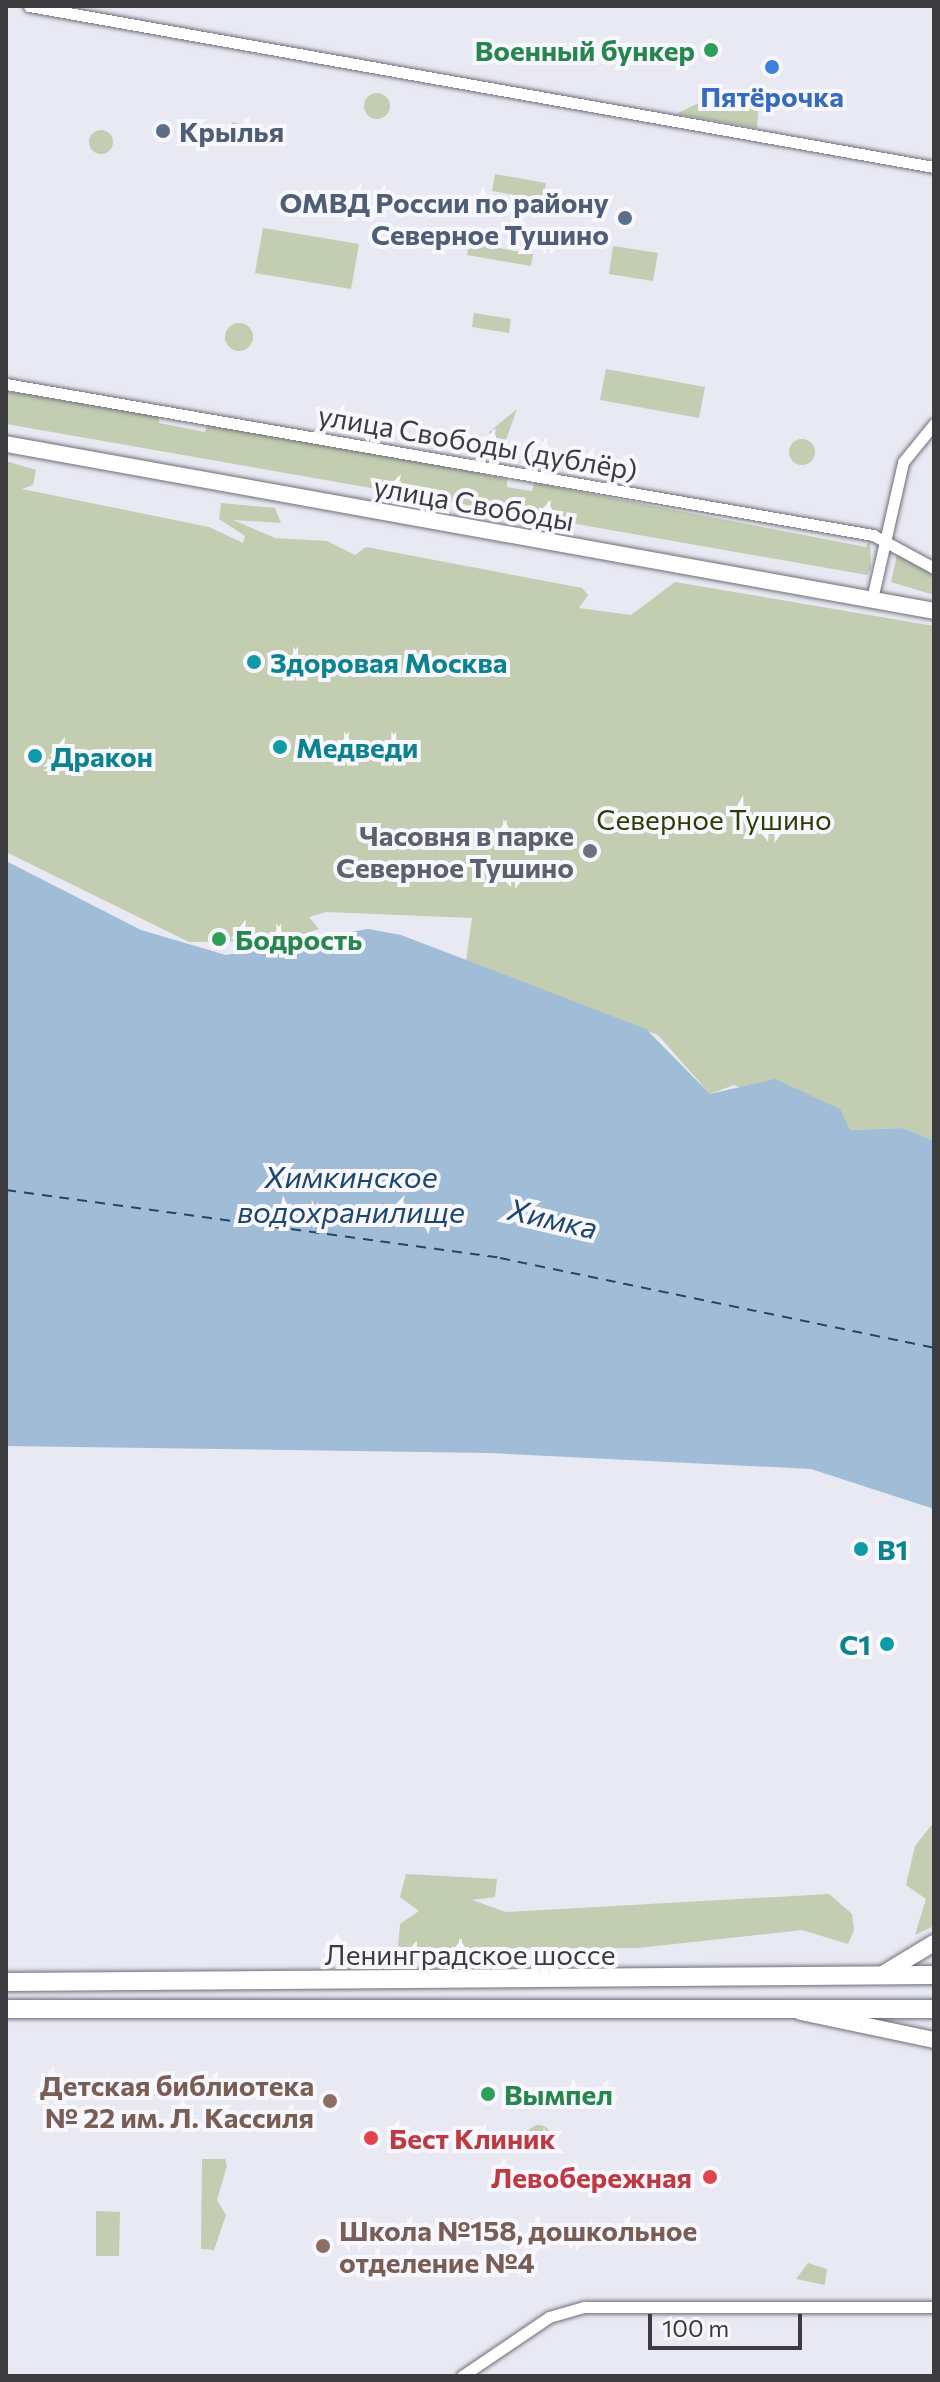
<!DOCTYPE html>
<meta charset="utf-8">
<style>
body{margin:0}
#map{position:relative;width:940px;height:2382px;overflow:hidden;background:#e9e9f4;font-family:Commissioner,sans-serif}
div>[style]{position:absolute}
.green>*{inset:0;background:#c2cdb1}
.round{border-radius:50%}
.water>*{inset:0;background:#a1bcd7}
.ferry>*{height:2px;margin-top:-1px;transform-origin:0;background:repeating-linear-gradient(90deg,#1d476d 0 10px,transparent 0 18px)}
.roads{filter:drop-shadow(0 0 2px #6e6e78) drop-shadow(0 0 2px #6e6e78)}
.street>*{height:11px;margin:-5.5px;padding:0 5.5px;transform-origin:5.5px;border-radius:5.5px;background:#fff}
.secondary>*{height:16px;margin:-8px;padding:0 8px;transform-origin:8px;border-radius:8px;background:#fff}
.primary>*{height:18px;margin:-9px;padding:0 9px;transform-origin:9px;border-radius:9px;background:#fff}
.dots>*{width:22px;height:22px;translate:-50% -50%;box-sizing:border-box;border:4px solid #f7f7fd;border-radius:50%}
span{translate:-50% -50%;white-space:nowrap;text-align:center;line-height:1.15;-webkit-text-stroke:8px #f7f7fd;paint-order:stroke}
.leisure-label{font-size:28px;color:#27864d;font-weight:700}
.right{translate:-100% -50%;text-align:right}
.left{translate:0 -50%;text-align:left}
.shop-label{font-size:28px;color:#366cbe;font-weight:700}
.service-label{font-size:28px;color:#4e5e75;font-weight:700}
.street-label{font-size:28px;color:#3b3b40}
.culture-label{font-size:28px;color:#0d838f;font-weight:700}
.park-label{font-size:28px;color:#2d3d04}
.worship-label{font-size:28px;color:#5b616d;font-weight:700}
.education-label{font-size:28px;color:#785e54;font-weight:700}
.health-label{font-size:28px;color:#be3a42;font-weight:700}
.water-label{font-size:30px;color:#1d476d;font-style:italic}
.frame{position:absolute;inset:0;border:8px solid #3b3b40;pointer-events:none}
.scale{position:absolute;left:648px;top:2314px;width:154px;height:36px;box-sizing:border-box;border:4px solid #3b3b40;border-top:0;padding-left:10px;font-size:24px;line-height:28px;white-space:nowrap;color:#3b3b40;-webkit-text-stroke:6px #f7f7fd;paint-order:stroke}
</style>
<div id="map">
<div class="green">
<div class="round" style="left:364px;top:93px;width:26px;height:26px"></div>
<div style="clip-path:polygon(715px 95px,759px 103px,757px 128px,676px 114px)"></div>
<div style="clip-path:polygon(232px 122px,259px 129px,264px 143px,229px 136px)"></div>
<div class="round" style="left:89px;top:130px;width:24px;height:24px"></div>
<div style="clip-path:polygon(495px 174px,546px 183px,543px 200px,492px 191px)"></div>
<div style="clip-path:polygon(263px 228px,359px 244px,351px 289px,255px 273px)"></div>
<div style="clip-path:polygon(469px 243px,533px 254px,531px 266px,467px 255px)"></div>
<div style="clip-path:polygon(613px 246px,658px 253px,653px 281px,609px 274px)"></div>
<div style="clip-path:polygon(474px 313px,511px 319px,509px 333px,472px 327px)"></div>
<div class="round" style="left:225px;top:323px;width:28px;height:28px"></div>
<div style="clip-path:polygon(606px 369px,705px 387px,699px 418px,600px 400px)"></div>
<div style="clip-path:polygon(6px 391px,159px 416px,159px 423px,205px 432px,207px 425px,420px 461px,507px 479px,507px 487px,532px 491px,534px 483px,866px 547px,870px 540px,871px 569px,867px 575px,6px 424px)"></div>
<div style="clip-path:polygon(517px 409px,501px 454px,489px 432px)"></div>
<div class="round" style="left:789px;top:439px;width:26px;height:26px"></div>
<div style="clip-path:polygon(6px 461px,36px 470px,33px 485px,22px 489px,209px 527px,243px 543px,245px 536px,219px 519px,221px 503px,275px 508px,281px 523px,233px 520px,275px 538px,327px 541px,355px 555px,366px 547px,582px 588px,588px 595px,579px 608px,631px 615px,675px 582px,934px 626px,934px 1141px,903px 1128px,850px 1130px,734px 1085px,710px 1094px,658px 1035px,466px 961px,472px 918px,326px 912px,309px 917px,319px 929px,281px 941px,189px 942px,6px 852px)"></div>
<div style="clip-path:polygon(898px 550px,934px 576px,934px 595px,891px 582px)"></div>
<div style="clip-path:polygon(934px 1822px,934px 1926px,915px 1935px,926px 1899px,906px 1885px,915px 1846px)"></div>
<div style="clip-path:polygon(406px 1874px,497px 1879px,495px 1897px,472px 1900px,506px 1912px,829px 1894px,852px 1914px,854px 1930px,848px 1944px,802px 1930px,638px 1948px,405px 1948px,398px 1946px,400px 1924px,419px 1911px,400px 1897px)"></div>
<div class="round" style="left:527px;top:2125px;width:24px;height:24px"></div>
<div style="clip-path:polygon(202px 2159px,225px 2159px,227px 2166px,217px 2200px,226px 2215px,214px 2250px,201px 2249px)"></div>
<div style="clip-path:polygon(96px 2211px,120px 2212px,119px 2256px,96px 2256px)"></div>
<div style="clip-path:polygon(808px 2263px,827px 2269px,825px 2285px,796px 2279px)"></div>
</div>
<div class="water">
<div style="clip-path:polygon(6px 861px,141px 930px,226px 955px,368px 929px,401px 935px,646px 1029px,710px 1094px,775px 1079px,840px 1109px,850px 1130px,903px 1128px,934px 1141px,934px 1509px,811px 1469px,490px 1453px,6px 1446px)"></div>
</div>
<div class="ferry">
<div style="left:6px;top:1190px;width:499px;rotate:7.8deg"></div>
<div style="left:500px;top:1258px;width:443px;rotate:11.7deg"></div>
</div>
<div class="roads">
<div class="street">
<div style="left:29px;top:6px;width:919px;rotate:10.09deg"></div>
<div style="left:6px;top:384px;width:880px;rotate:9.88deg"></div>
<div style="left:873px;top:535px;width:69px;rotate:28.4deg"></div>
<div style="left:872px;top:599px;width:140px;rotate:-77.2deg"></div>
<div style="left:903px;top:462px;width:49px;rotate:-50.8deg"></div>
<div style="left:462px;top:2376px;width:105px;rotate:-34.1deg"></div>
<div style="left:549px;top:2317px;width:37px;rotate:-16deg"></div>
<div style="left:585px;top:2307px;width:349px"></div>
</div>
<div class="secondary">
<div style="left:6px;top:444px;width:943px;rotate:10.2deg"></div>
<div style="left:881px;top:1975px;width:62px;rotate:-31.1deg"></div>
<div style="left:801px;top:2012px;width:136px;rotate:11.9deg"></div>
</div>
<div class="primary">
<div style="left:6px;top:1982px;width:928px;rotate:-0.43deg"></div>
<div style="left:6px;top:2009px;width:928px"></div>
</div>
</div>
<div class="dots">
<div style="left:711px;top:50px;background:#2e9e5b"></div>
<div style="left:772px;top:67px;background:#3f7fe0"></div>
<div style="left:163px;top:131px;background:#5c6f8a"></div>
<div style="left:625px;top:218px;background:#5c6f8a"></div>
<div style="left:254px;top:662px;background:#0f9aa8"></div>
<div style="left:280px;top:747px;background:#0f9aa8"></div>
<div style="left:35px;top:756px;background:#0f9aa8"></div>
<div style="left:590px;top:851px;background:#6b7280"></div>
<div style="left:219px;top:939px;background:#2e9e5b"></div>
<div style="left:861px;top:1549px;background:#0f9aa8"></div>
<div style="left:887px;top:1644px;background:#0f9aa8"></div>
<div style="left:488px;top:2094px;background:#2e9e5b"></div>
<div style="left:330px;top:2101px;background:#8d6e63"></div>
<div style="left:371px;top:2138px;background:#e0444e"></div>
<div style="left:710px;top:2177px;background:#e0444e"></div>
<div style="left:323px;top:2246px;background:#8d6e63"></div>
</div>
<div class="leisure-label">
<span class="right" style="left:695px;top:50px">Военный бункер</span>
<span class="left" style="left:235px;top:939px">Бодрость</span>
<span class="left" style="left:504px;top:2094px">Вымпел</span>
</div>
<div class="shop-label">
<span style="left:772px;top:96px">Пятёрочка</span>
</div>
<div class="service-label">
<span class="left" style="left:179px;top:131px">Крылья</span>
<span class="right" style="left:609px;top:218px">ОМВД России по району<br>Северное Тушино</span>
</div>
<div class="street-label">
<span style="left:478px;top:442px;rotate:10deg">улица Свободы (дублёр)</span>
<span style="left:474px;top:503px;rotate:10deg">улица Свободы</span>
<span style="left:470px;top:1954px">Ленинградское шоссе</span>
</div>
<div class="culture-label">
<span class="left" style="left:270px;top:662px">Здоровая Москва</span>
<span class="left" style="left:296px;top:747px">Медведи</span>
<span class="left" style="left:51px;top:756px">Дракон</span>
<span class="left" style="left:877px;top:1549px">B1</span>
<span class="right" style="left:871px;top:1644px">C1</span>
</div>
<div class="park-label">
<span style="left:714px;top:819px">Северное Тушино</span>
</div>
<div class="worship-label">
<span class="right" style="left:574px;top:851px">Часовня в парке<br>Северное Тушино</span>
</div>
<div class="education-label">
<span class="right" style="left:314px;top:2101px">Детская библиотека<br>№ 22 им. Л. Кассиля</span>
<span class="left" style="left:339px;top:2246px">Школа №158, дошкольное<br>отделение №4</span>
</div>
<div class="health-label">
<span class="left" style="left:389px;top:2138px">Бест Клиник</span>
<span class="right" style="left:692px;top:2177px">Левобережная</span>
</div>
<div class="water-label">
<span style="left:351px;top:1193px">Химкинское<br>водохранилище</span>
<span style="left:553px;top:1218px;rotate:13deg">Химка</span>
</div>
<div class="frame"></div>
<div class="scale">100 m</div>
</div>
